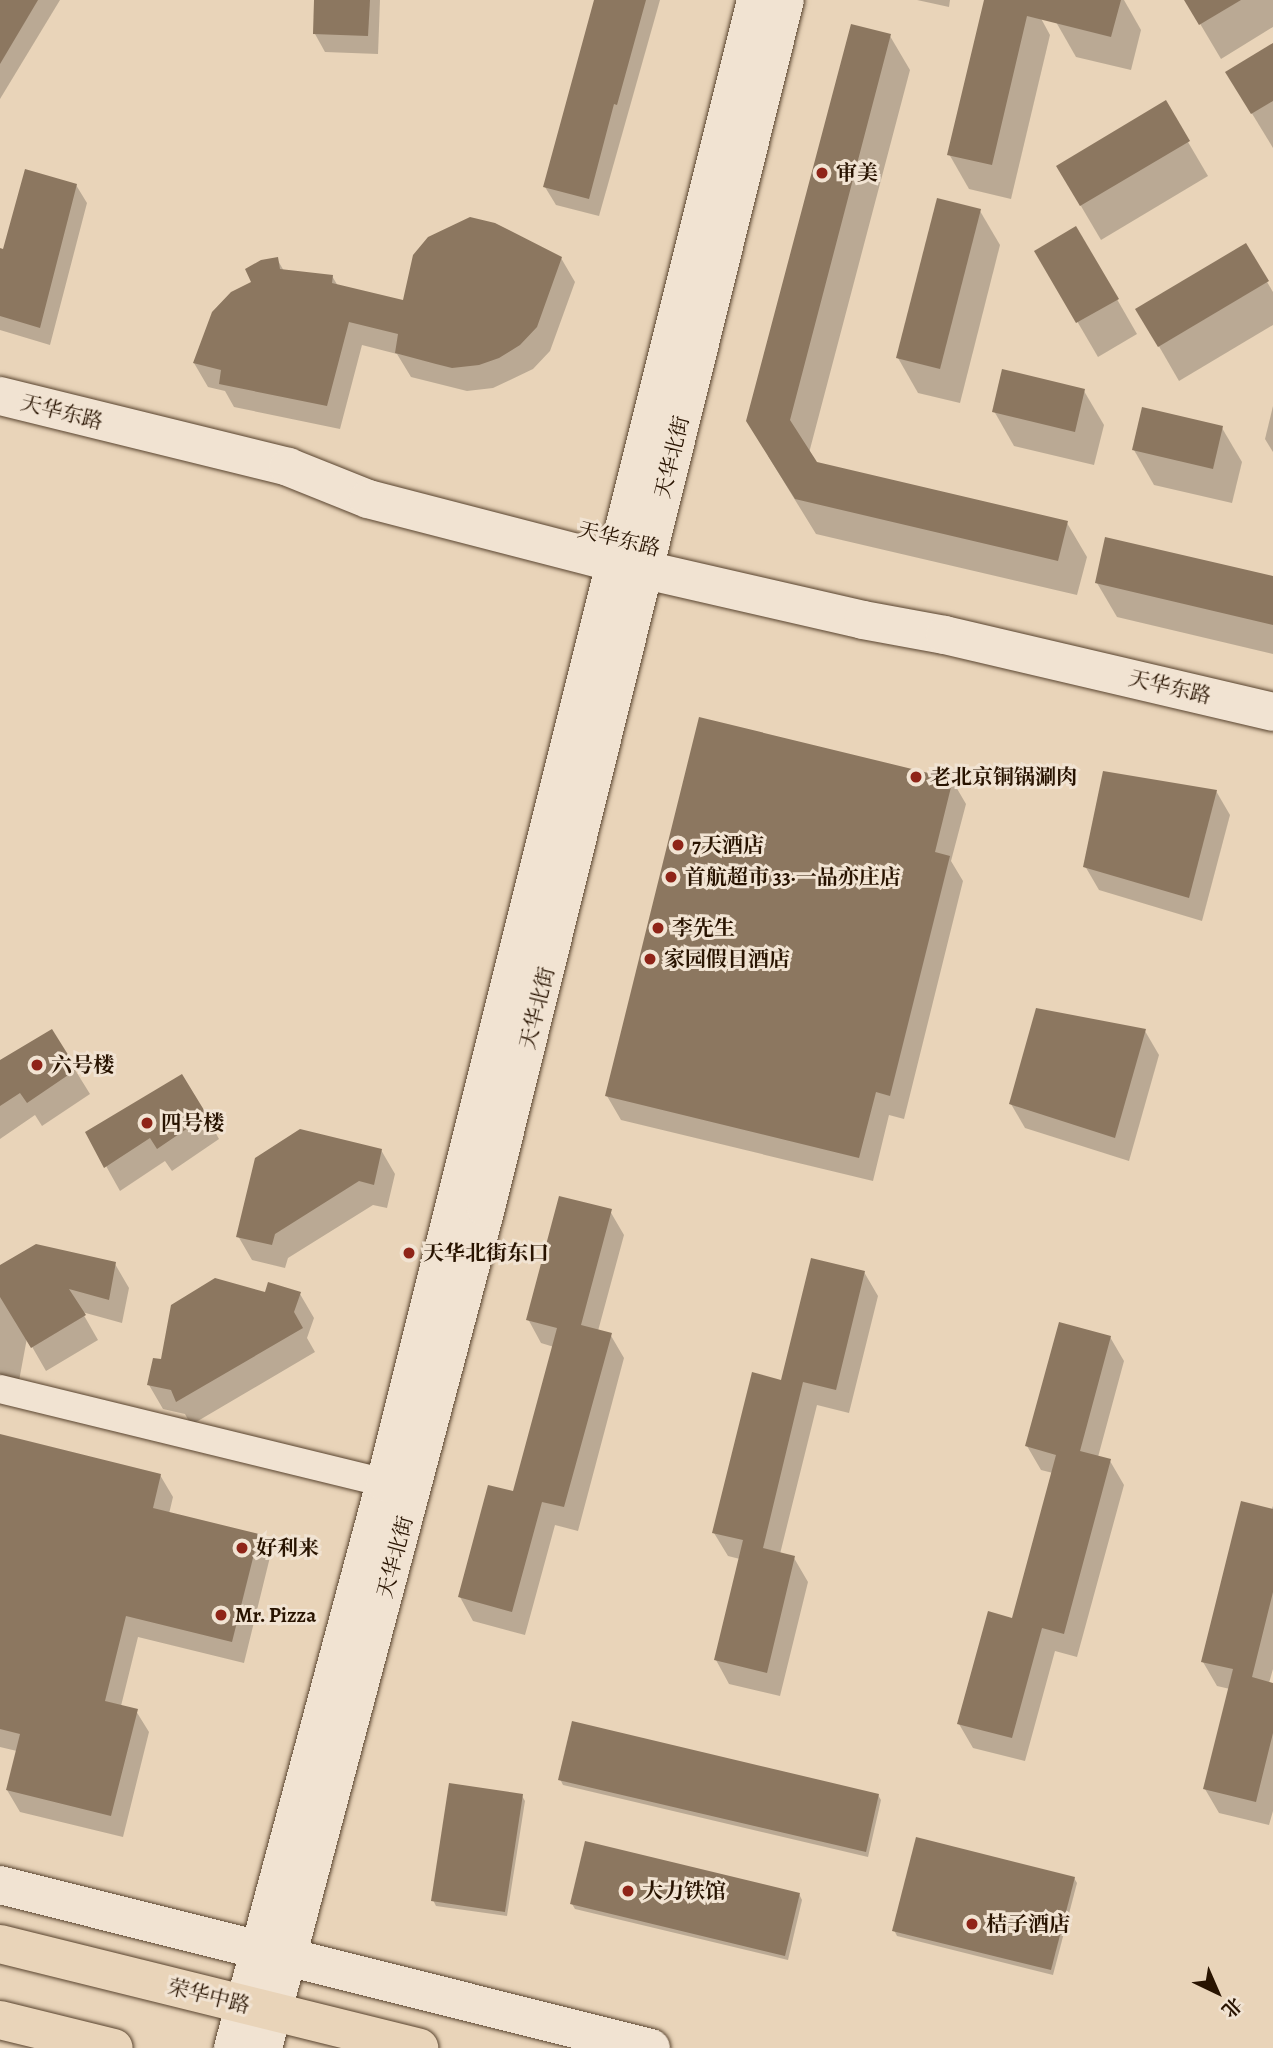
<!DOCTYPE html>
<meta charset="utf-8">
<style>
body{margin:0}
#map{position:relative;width:1273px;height:2048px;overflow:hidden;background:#e9d4b9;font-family:Alegreya,"Noto Serif SC",serif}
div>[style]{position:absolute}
.shadow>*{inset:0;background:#0003}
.building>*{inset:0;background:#8c7760}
.roads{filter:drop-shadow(0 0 2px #58432e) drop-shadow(0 0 2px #58432e)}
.street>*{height:28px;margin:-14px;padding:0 14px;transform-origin:14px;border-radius:14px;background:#f1e3d2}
.secondary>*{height:38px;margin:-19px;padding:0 19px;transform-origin:19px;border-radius:19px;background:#f1e3d2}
.primary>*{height:38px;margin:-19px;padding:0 19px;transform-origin:19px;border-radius:19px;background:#e9d4b9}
.dots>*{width:19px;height:19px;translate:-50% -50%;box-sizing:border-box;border:4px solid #f1e3d2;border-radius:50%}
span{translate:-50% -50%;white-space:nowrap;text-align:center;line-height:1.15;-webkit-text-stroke:6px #f1e3d2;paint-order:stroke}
.poi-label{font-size:21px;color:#281300;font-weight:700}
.left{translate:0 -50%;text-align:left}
.street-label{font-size:21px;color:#281300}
.north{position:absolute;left:1182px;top:1957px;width:70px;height:70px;-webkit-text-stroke:5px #f1e3d2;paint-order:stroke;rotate:136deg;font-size:19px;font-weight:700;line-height:28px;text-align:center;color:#281300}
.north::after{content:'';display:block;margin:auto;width:24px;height:32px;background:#281300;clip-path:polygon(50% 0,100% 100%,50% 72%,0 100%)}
</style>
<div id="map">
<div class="shadow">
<div style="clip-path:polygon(0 0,60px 0,0 99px)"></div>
<div style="clip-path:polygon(316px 0,380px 0,378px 54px,325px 52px,315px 34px)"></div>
<div style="clip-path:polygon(596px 0,660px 0,599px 216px,556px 205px,545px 187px)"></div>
<div style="clip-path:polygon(917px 0,950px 0,949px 7px)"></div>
<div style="clip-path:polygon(986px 0,1031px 0,1050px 35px,1011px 199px,969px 189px,949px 154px)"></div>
<div style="clip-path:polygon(1061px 0,1124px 0,1141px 30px,1131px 70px,1076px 57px,1056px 22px)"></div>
<div style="clip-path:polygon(1186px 0,1273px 0,1273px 27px,1221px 59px)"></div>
<div style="clip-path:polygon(890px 36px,910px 70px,809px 453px,816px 463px,1067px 523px,1087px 557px,1077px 595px,816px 534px,768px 456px)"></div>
<div style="clip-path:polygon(1273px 45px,1273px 148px,1248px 107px)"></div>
<div style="clip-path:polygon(1165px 103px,1208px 176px,1101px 240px,1058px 167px)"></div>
<div style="clip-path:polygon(76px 185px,87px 203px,50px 345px,0 330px,0 250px,4px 251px)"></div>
<div style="clip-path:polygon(980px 211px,1000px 245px,960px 403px,918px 393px,898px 358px)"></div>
<div style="clip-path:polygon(1076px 228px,1137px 334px,1098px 357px,1036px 251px)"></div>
<div style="clip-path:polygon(1245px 245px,1273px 292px,1273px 325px,1179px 381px,1138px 310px)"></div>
<div style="clip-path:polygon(561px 258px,575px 282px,550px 351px,533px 369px,493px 388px,467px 391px,411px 377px,397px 354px,362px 345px,340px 429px,234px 407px,225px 391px,208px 387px,194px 363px,254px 283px,277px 259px,284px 271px,332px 276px,338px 286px,404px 302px)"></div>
<div style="clip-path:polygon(1084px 391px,1104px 425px,1094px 465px,1014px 446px,994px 411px)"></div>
<div style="clip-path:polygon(1273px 406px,1273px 452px,1265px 439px)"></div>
<div style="clip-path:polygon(1222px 428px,1242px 462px,1232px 503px,1154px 485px,1134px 450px)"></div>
<div style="clip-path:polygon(1273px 578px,1273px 654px,1117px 617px,1097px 583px)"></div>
<div style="clip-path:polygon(952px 780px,966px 804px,951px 861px,963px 881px,904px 1119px,889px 1115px,873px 1181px,621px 1120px,607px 1096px)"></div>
<div style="clip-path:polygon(1216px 791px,1230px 815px,1202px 921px,1099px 890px,1085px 866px)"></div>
<div style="clip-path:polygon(51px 1031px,90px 1094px,42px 1126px,35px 1115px,0 1139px,0 1062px)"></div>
<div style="clip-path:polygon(1145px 1031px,1159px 1055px,1129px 1161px,1025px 1128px,1011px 1104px)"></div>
<div style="clip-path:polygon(206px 1116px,219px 1139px,172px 1171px,165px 1161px,120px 1191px,87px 1132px)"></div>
<div style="clip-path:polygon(381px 1150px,395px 1174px,387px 1208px,373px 1205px,288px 1258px,285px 1268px,252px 1260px,238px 1236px)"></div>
<div style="clip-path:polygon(610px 1211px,624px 1235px,598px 1331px,610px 1334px,624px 1358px,578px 1531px,555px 1525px,525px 1635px,473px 1621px,460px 1597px,514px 1494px,554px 1347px,541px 1343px,528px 1319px)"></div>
<div style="clip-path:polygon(115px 1264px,129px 1288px,122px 1323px,82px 1312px,98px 1340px,46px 1371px,27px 1338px,19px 1381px,0 1377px,0 1267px)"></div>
<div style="clip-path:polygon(864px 1272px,878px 1296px,849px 1413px,817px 1405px,780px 1554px,794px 1558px,808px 1582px,780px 1696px,729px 1684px,716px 1660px,740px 1559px,728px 1556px,714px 1533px,783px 1382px)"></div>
<div style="clip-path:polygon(267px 1294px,300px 1294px,314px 1318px,307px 1338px,315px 1352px,191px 1425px,185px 1414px,163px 1409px,149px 1385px,162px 1361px)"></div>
<div style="clip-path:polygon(1110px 1337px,1124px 1361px,1098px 1457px,1110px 1461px,1124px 1485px,1077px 1657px,1055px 1651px,1025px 1761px,973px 1748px,959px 1724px,1014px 1620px,1053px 1473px,1041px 1470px,1027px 1446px)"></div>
<div style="clip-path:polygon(0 1436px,160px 1475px,173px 1497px,169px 1514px,258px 1535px,270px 1557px,244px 1663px,138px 1637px,121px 1706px,136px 1711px,149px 1732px,123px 1837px,20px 1812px,7px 1790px,17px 1751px,0 1747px)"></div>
<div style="clip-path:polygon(1273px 1506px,1273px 1669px,1269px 1683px,1273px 1684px,1273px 1811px,1269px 1825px,1219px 1813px,1205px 1789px,1230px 1689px,1217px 1686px,1203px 1662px)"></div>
<div style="clip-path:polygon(560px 1779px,878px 1795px,881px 1800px,868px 1857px,563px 1785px)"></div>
<div style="clip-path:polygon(522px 1796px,525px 1801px,507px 1916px,436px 1906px,433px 1900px)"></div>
<div style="clip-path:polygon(1074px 1878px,1077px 1883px,1053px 1975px,897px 1936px,894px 1930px)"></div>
<div style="clip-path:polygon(799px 1894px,802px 1900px,788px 1960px,575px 1909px,572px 1904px)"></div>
</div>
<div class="building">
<div style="clip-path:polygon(0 0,38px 0,0 64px)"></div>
<div style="clip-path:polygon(314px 0,370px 0,368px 36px,313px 34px)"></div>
<div style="clip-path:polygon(594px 0,646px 0,617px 105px,614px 104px,589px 199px,543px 187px)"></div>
<div style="clip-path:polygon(984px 0,1121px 0,1111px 37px,1027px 16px,992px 165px,947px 155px)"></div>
<div style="clip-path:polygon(1184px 0,1241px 0,1199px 25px)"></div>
<div style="clip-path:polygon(851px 24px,891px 34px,790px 420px,817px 462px,1068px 521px,1058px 561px,795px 499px,746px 421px)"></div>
<div style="clip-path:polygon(1273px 43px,1273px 101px,1251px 114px,1225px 72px)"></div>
<div style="clip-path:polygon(1166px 100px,1190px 141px,1080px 206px,1056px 166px)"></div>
<div style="clip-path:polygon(25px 169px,77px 184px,40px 328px,0 316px,0 248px,3px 249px)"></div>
<div style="clip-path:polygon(937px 198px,981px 209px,940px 369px,896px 358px)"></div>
<div style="clip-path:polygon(470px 217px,495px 223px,562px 257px,537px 327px,520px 345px,499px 358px,479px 365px,452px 368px,436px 364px,395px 353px,398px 334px,349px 322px,327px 406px,219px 384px,221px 370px,193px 363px,212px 312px,231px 292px,251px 282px,245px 269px,261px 260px,278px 257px,280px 269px,333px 275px,332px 283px,403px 300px,413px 255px,428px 237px)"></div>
<div style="clip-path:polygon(1076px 226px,1119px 299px,1076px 323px,1034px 251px)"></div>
<div style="clip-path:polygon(1246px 243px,1269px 281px,1158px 347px,1135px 309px)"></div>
<div style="clip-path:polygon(1002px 369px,1085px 389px,1075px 432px,992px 412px)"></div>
<div style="clip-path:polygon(1142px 407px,1223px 426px,1213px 469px,1132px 450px)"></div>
<div style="clip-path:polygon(1105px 537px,1273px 576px,1273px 625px,1095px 583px)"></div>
<div style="clip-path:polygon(699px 717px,953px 779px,935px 852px,950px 856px,890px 1096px,876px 1092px,859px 1158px,605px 1096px)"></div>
<div style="clip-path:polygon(1103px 771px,1217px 790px,1189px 898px,1083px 867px)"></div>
<div style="clip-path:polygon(1036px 1008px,1146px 1029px,1115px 1138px,1009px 1104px)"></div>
<div style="clip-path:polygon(52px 1029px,77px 1069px,27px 1103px,20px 1093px,0 1106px,0 1060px)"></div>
<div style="clip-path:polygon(182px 1074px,207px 1115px,157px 1149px,150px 1138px,104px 1168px,85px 1132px)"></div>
<div style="clip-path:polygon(300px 1129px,382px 1149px,374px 1185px,359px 1181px,275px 1234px,272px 1245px,236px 1237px,255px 1158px)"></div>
<div style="clip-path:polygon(559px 1196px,612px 1209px,581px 1325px,612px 1333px,564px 1507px,542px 1502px,512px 1612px,458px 1597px,488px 1485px,513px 1491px,557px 1328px,526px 1320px)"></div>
<div style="clip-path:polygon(36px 1244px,116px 1262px,109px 1300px,69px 1289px,86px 1315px,31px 1348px,0 1297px,0 1265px)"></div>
<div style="clip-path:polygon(811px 1258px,865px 1271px,836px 1390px,803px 1382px,763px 1548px,795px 1556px,767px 1673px,714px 1660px,743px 1540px,712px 1533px,752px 1372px,781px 1380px)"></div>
<div style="clip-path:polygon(215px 1278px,265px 1292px,268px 1282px,301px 1292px,294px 1312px,303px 1328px,176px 1402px,171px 1390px,147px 1385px,153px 1358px,161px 1359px,171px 1305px)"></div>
<div style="clip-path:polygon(1059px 1322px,1111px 1336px,1080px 1451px,1111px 1459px,1064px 1634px,1042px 1628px,1012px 1738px,957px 1724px,988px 1611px,1012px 1618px,1056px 1455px,1025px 1446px)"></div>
<div style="clip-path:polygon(0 1434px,161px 1474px,153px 1508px,259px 1534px,232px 1642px,126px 1616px,105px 1701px,138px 1709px,111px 1816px,6px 1790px,20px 1734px,0 1729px)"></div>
<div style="clip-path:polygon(1241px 1501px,1273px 1509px,1273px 1592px,1252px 1677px,1273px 1683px,1273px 1733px,1256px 1802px,1203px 1789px,1233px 1669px,1201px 1662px)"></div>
<div style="clip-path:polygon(572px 1721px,879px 1794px,866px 1852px,558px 1780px)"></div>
<div style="clip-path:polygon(449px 1783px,523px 1794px,505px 1912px,431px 1901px)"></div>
<div style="clip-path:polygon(916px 1837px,1075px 1877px,1051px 1970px,892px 1931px)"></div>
<div style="clip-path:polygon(585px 1841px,800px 1893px,785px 1956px,570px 1904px)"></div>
</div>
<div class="roads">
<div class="street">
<div style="left:0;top:1389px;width:396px;rotate:13.7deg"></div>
</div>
<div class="secondary">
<div style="left:0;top:396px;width:297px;rotate:13.8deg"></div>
<div style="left:288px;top:467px;width:86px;rotate:21.8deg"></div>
<div style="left:368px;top:499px;width:255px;rotate:14.5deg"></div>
<div style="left:615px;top:563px;width:254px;rotate:12.9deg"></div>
<div style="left:863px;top:620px;width:83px;rotate:10.4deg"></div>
<div style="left:945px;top:635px;width:337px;rotate:13.2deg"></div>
<div style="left:0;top:1885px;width:671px;rotate:14.06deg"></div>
<div style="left:233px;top:2048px;width:585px;rotate:-74.94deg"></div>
<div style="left:385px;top:1483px;width:1529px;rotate:-75.95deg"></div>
<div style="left:263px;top:2048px;width:869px;rotate:-75.13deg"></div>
<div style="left:486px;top:1208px;width:1244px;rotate:-76.1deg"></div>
</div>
<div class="primary">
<div style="left:0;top:1944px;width:432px;rotate:13.9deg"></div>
<div style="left:0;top:2020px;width:117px;rotate:13.8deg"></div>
</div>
</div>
<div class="dots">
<div style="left:822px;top:173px;background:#8f2418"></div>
<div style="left:916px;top:777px;background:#8f2418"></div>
<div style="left:678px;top:845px;background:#8f2418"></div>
<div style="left:671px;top:877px;background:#8f2418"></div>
<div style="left:658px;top:928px;background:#8f2418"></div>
<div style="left:650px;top:959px;background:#8f2418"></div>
<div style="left:37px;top:1065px;background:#8f2418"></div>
<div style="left:147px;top:1123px;background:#8f2418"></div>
<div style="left:409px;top:1253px;background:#8f2418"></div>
<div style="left:242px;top:1548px;background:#8f2418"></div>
<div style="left:221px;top:1615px;background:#8f2418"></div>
<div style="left:628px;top:1891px;background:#8f2418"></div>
<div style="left:972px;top:1924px;background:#8f2418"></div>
</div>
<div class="poi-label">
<span class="left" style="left:836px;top:173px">审美</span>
<span class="left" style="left:930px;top:777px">老北京铜锅涮肉</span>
<span class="left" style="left:692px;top:845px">7天酒店</span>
<span class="left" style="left:685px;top:877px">首航超市 33·一品亦庄店</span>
<span class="left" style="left:672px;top:928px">李先生</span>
<span class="left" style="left:664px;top:959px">家园假日酒店</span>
<span class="left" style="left:51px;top:1065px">六号楼</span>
<span class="left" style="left:161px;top:1123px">四号楼</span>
<span class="left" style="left:423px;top:1253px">天华北街东口</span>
<span class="left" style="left:256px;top:1548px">好利来</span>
<span class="left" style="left:235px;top:1615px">Mr. Pizza</span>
<span class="left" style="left:642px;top:1891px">大力铁馆</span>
<span class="left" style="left:986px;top:1924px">桔子酒店</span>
</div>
<div class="street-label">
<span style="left:62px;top:412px;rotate:14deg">天华东路</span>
<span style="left:672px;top:457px;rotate:-76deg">天华北街</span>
<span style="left:619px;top:539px;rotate:14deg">天华东路</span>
<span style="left:1170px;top:687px;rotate:13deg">天华东路</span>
<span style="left:537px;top:1008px;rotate:-76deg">天华北街</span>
<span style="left:395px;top:1557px;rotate:-75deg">天华北街</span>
<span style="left:209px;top:1996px;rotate:14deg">荣华中路</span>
</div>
<div class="north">北</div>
</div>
